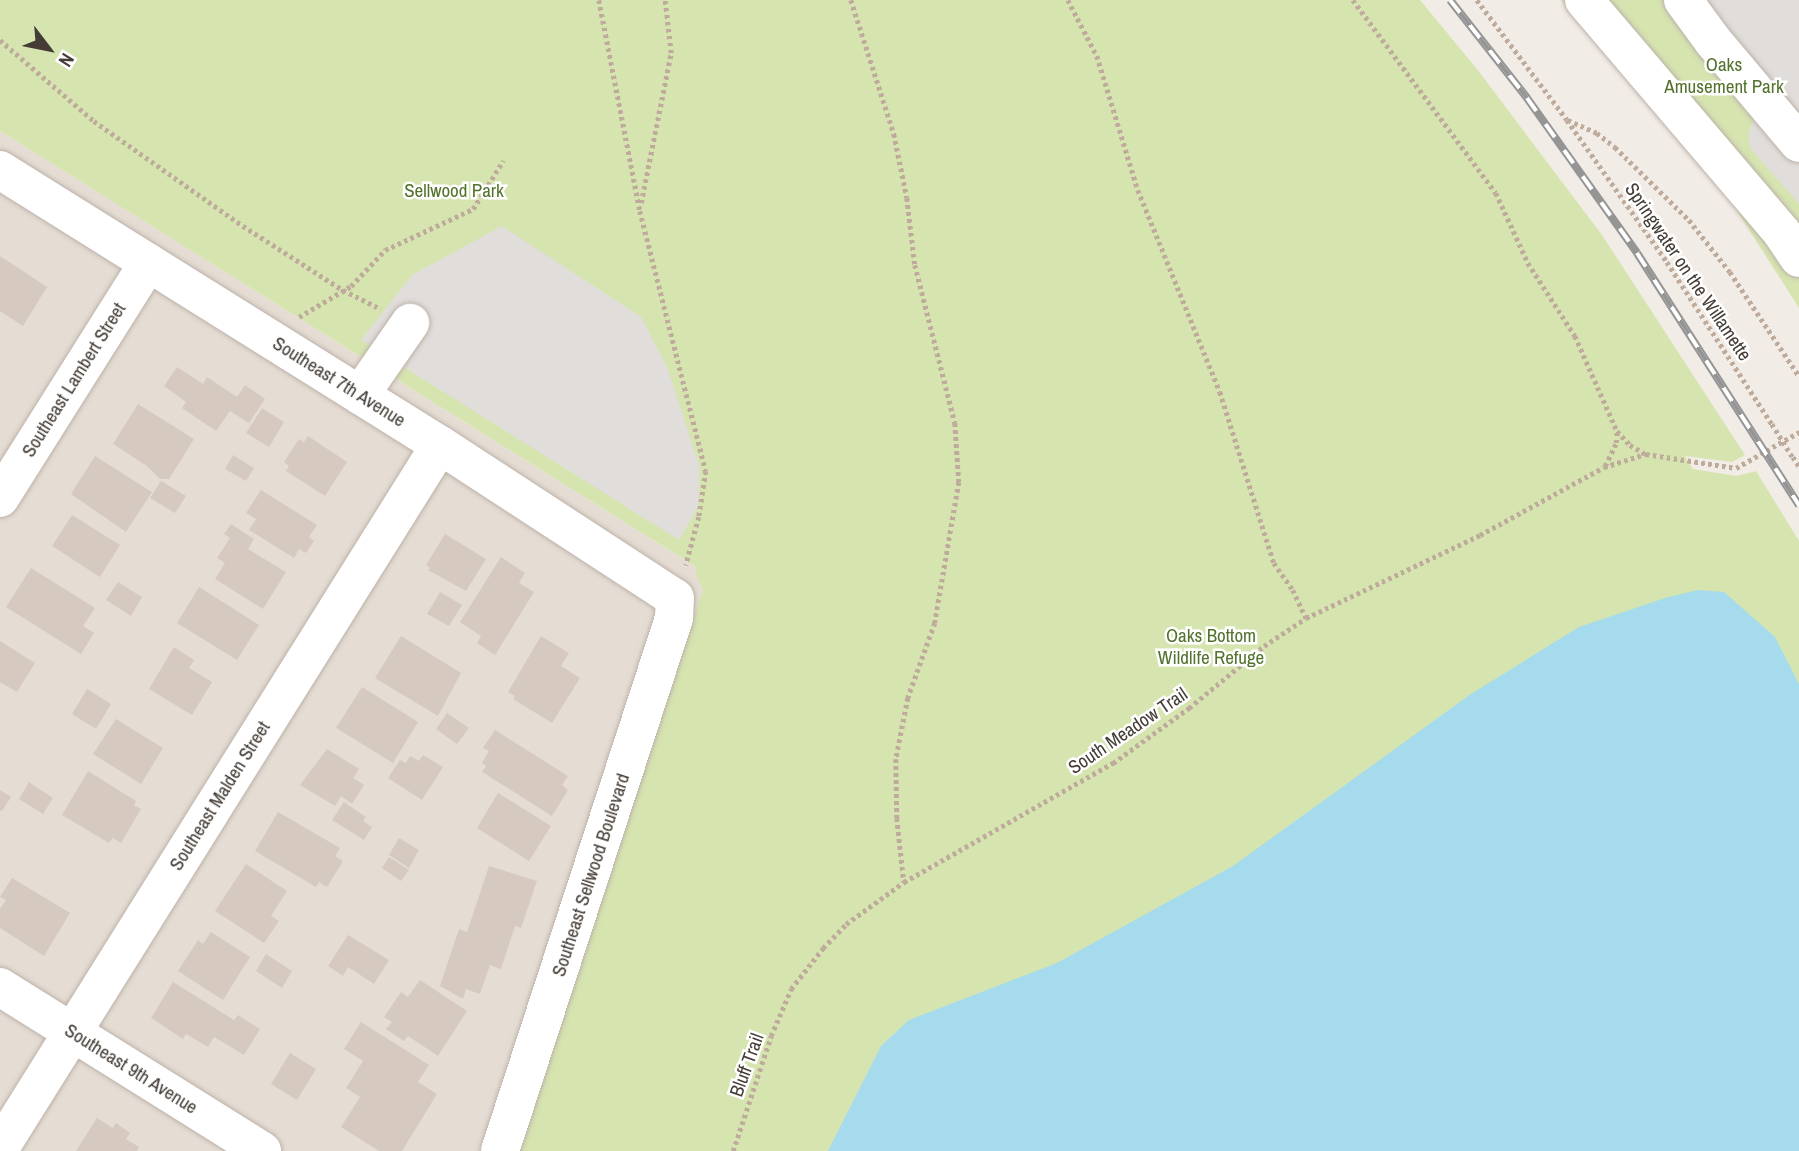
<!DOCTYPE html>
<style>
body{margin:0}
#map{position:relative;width:1799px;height:1151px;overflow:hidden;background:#f2ece6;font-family:"Archivo Narrow",sans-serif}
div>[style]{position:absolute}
.residential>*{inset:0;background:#e5ddd4}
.green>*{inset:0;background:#d6e4b0}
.parking>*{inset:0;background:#e0ddda}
.water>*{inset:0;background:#a5dbec}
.building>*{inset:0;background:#d6c9bf}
.path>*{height:4.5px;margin-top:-2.25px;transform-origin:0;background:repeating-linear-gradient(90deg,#beab9b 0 3.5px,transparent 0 7px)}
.roads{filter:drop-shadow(0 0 2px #bdb2a9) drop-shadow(0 0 2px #bdb2a9)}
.minor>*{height:38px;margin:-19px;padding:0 19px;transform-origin:19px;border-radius:19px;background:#fff}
.rail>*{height:8px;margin-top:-4px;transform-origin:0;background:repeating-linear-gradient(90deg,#fff 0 16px,#959595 0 32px);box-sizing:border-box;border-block:2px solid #959595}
.path-bridge>*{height:4.5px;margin-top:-2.25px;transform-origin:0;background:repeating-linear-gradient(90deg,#beab9b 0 3.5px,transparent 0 7px)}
span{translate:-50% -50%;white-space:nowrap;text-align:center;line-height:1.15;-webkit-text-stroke:5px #fff;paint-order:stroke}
.park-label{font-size:19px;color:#53722c}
.street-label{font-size:19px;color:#443c35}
.north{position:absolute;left:14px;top:14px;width:70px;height:70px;-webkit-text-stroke:5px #fff;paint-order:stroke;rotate:122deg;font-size:19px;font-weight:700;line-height:28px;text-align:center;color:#443c35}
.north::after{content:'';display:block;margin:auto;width:24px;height:32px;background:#443c35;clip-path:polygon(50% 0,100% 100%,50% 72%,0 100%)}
</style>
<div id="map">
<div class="residential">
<div style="clip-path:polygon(0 131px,710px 576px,521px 1151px,0 1151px)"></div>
</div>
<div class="green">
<div style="clip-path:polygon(0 0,1420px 0,1477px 69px,1602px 235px,1745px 455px,1732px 462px,1685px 456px,1693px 469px,1736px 476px,1756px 471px,1799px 541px,1799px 1151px,519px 1151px,703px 590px,695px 573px,696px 567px,0 131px)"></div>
<div style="clip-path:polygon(1561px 0,1799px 0,1799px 308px,1723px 189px)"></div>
</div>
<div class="parking">
<div style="clip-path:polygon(1699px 0,1799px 0,1799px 204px,1750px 148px,1748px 136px,1766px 76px)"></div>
<div style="clip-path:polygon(502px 226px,641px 317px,667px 367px,700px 468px,698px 507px,679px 540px,361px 340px,412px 275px)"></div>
</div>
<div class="water">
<div style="clip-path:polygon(1698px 590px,1724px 592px,1775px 637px,1799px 684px,1799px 1151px,828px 1151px,881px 1046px,909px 1020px,1057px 963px,1233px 866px,1471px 694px,1579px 627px,1665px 598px)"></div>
</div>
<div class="building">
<div style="clip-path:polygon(0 256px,47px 287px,23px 326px,0 311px)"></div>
<div style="clip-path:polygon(177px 367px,203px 384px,207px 377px,237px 397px,245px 385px,265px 399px,249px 423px,230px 411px,216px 431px,182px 408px,186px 402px,164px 386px)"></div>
<div style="clip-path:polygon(138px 404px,194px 439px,169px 479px,160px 479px,147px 466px,113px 444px)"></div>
<div style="clip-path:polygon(262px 408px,284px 422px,269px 447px,246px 433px)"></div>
<div style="clip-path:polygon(308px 436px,347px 462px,325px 496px,286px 471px,289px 466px,284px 462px,299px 439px,304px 442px)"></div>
<div style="clip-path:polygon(233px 455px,254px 468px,246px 481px,225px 469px)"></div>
<div style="clip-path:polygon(95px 456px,152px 492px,126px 532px,71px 494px)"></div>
<div style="clip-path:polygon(161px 481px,186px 496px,175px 513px,150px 498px)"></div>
<div style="clip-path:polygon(261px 490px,317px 525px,309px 537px,314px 541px,306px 553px,299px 549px,294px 558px,249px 530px,256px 519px,246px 513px)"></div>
<div style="clip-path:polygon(72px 515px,120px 545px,100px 577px,52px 546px)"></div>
<div style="clip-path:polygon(231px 524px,254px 539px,248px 549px,286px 572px,263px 609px,215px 579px,225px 563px,217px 558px,230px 538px,224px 534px)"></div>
<div style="clip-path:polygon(445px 534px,486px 559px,466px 591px,428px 570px,430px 568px,426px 565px)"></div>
<div style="clip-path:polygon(501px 557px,525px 573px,519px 583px,534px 592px,495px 655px,477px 643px,481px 636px,460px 622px)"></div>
<div style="clip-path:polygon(31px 568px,95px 608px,83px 626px,94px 633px,81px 654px,6px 607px)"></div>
<div style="clip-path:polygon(118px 582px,142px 597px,131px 616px,106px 600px)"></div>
<div style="clip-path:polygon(199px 587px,259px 625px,237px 660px,177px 623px)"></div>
<div style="clip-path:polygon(440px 592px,462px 605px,449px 626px,427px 614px)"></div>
<div style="clip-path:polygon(401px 636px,461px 673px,438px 716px,375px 678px)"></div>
<div style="clip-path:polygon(541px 636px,569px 653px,561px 666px,580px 678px,552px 723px,513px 699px,515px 696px,508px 692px)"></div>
<div style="clip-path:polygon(0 641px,35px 663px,17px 692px,0 682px)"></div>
<div style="clip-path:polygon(174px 647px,194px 660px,189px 668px,212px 682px,192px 715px,149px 689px)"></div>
<div style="clip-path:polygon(362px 687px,418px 722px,393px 763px,336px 728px)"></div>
<div style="clip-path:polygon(87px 689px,111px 704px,96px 729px,72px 714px)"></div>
<div style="clip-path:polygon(447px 713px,469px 728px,457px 744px,436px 729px)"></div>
<div style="clip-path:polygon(116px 719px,163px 748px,141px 784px,93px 754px)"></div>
<div style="clip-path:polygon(495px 730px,568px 776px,562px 785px,568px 790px,552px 816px,482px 772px,486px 766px,482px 763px,489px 751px,483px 748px)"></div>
<div style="clip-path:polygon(327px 749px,359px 769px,353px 778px,364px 785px,352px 804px,341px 796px,335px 806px,300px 785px)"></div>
<div style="clip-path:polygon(423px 755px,443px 767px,422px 800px,388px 778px,400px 760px,406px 763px,410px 756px,419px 761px)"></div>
<div style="clip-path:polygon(88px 771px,136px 801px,134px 805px,141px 809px,121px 843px,113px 838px,109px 843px,62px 815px)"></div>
<div style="clip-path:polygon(29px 782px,53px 798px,43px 814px,19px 799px)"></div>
<div style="clip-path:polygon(0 790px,11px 797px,2px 811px,0 810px)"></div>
<div style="clip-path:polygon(498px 793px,551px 826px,529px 861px,477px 828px)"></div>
<div style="clip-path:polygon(344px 802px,366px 817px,363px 821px,372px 827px,364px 840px,332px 820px)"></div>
<div style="clip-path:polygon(278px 812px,340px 848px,335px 856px,343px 861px,327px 887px,319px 882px,316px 887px,255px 851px)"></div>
<div style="clip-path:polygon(399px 838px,419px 850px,409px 868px,389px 855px)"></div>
<div style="clip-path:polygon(389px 857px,409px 870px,401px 881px,382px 868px)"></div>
<div style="clip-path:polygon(246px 864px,287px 891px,271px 916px,279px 921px,264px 943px,215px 911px)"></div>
<div style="clip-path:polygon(489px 866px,537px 881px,521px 928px,515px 926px,501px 969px,490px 965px,480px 994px,466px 989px,463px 999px,440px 986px,459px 929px,467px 932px)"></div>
<div style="clip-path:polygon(12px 878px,70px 913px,44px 956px,0 928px,0 909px,6px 900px,0 897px)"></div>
<div style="clip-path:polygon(211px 932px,250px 957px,223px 1000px,178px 971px,198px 940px,203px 944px)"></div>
<div style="clip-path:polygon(348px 935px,389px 960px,374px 984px,348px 967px,343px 976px,328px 966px)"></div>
<div style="clip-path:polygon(266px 954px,292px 971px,282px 988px,256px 971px)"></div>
<div style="clip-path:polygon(420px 980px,467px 1011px,438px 1056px,408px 1036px,404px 1041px,386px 1029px,392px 1022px,384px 1017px,401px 992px,408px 997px)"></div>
<div style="clip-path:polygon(173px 982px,234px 1020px,238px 1015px,260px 1029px,244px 1055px,214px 1037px,208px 1047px,186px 1034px,183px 1039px,151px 1018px)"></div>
<div style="clip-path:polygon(361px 1022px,429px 1065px,418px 1082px,437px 1094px,402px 1151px,379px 1151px,341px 1127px,360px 1097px,346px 1088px,363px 1061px,344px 1049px)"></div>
<div style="clip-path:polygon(290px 1053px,316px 1069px,297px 1100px,271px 1084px)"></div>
<div style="clip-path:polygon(97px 1118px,113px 1128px,116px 1123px,130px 1133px,126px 1139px,139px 1147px,137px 1151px,76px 1151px)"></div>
</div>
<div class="path">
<div style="left:599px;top:0;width:215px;rotate:79deg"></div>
<div style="left:640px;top:211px;width:268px;rotate:75.8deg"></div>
<div style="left:706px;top:471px;width:47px;rotate:98.7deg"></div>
<div style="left:699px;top:517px;width:50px;rotate:105.2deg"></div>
<div style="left:851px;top:0;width:141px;rotate:72.2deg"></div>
<div style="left:894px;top:134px;width:65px;rotate:78.5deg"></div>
<div style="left:907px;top:198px;width:67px;rotate:83.2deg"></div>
<div style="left:915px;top:265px;width:163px;rotate:75.8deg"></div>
<div style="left:955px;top:423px;width:59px;rotate:86.1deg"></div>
<div style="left:959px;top:482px;width:143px;rotate:99.7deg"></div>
<div style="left:935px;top:623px;width:80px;rotate:109.8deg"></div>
<div style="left:908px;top:698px;width:62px;rotate:101.1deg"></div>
<div style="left:896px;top:759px;width:59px;rotate:89deg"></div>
<div style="left:897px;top:818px;width:64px;rotate:83.8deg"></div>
<div style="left:1068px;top:0;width:63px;rotate:62.6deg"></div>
<div style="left:1097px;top:56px;width:140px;rotate:73deg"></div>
<div style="left:1138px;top:190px;width:218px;rotate:67.9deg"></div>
<div style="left:1220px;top:392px;width:179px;rotate:72.5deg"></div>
<div style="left:1274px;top:563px;width:33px;rotate:55deg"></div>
<div style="left:1293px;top:590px;width:31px;rotate:65deg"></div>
<div style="left:1353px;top:0;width:240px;rotate:53.5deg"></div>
<div style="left:1496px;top:193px;width:77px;rotate:65.4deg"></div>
<div style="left:1528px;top:263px;width:87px;rotate:57.2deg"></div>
<div style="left:1575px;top:336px;width:104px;rotate:66.1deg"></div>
<div style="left:1617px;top:431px;width:19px;rotate:47deg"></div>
<div style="left:1630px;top:445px;width:17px;rotate:31deg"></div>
<div style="left:1477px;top:0;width:150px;rotate:53.1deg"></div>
<div style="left:1567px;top:120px;width:174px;rotate:54.8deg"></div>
<div style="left:1667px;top:262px;width:193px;rotate:57.1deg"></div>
<div style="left:0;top:40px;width:124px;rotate:40.8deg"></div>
<div style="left:94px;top:121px;width:175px;rotate:35.2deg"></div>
<div style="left:237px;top:222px;width:126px;rotate:32.7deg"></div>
<div style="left:343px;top:290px;width:42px;rotate:26.6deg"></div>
<div style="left:1568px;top:120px;width:32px;rotate:24deg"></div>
<div style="left:1597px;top:133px;width:23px;rotate:38deg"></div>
<div style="left:1615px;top:147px;width:104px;rotate:44.6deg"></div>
<div style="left:1689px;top:220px;width:66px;rotate:51.7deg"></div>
<div style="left:1730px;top:272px;width:125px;rotate:56.4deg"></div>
<div style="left:641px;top:203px;width:153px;rotate:-78.7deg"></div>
<div style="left:671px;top:53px;width:53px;rotate:-96.5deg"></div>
<div style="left:299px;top:317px;width:61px;rotate:-30.8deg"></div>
<div style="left:351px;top:286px;width:50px;rotate:-46.6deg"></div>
<div style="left:385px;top:250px;width:97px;rotate:-25deg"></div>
<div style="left:473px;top:209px;width:57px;rotate:-58deg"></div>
<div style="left:1793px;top:457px;width:11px;rotate:56deg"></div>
<div style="left:1605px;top:466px;width:25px;rotate:-64deg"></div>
<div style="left:1616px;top:443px;width:11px;rotate:-85deg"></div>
<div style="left:733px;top:1151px;width:121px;rotate:-71.7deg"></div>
<div style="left:771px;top:1036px;width:51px;rotate:-66.9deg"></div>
<div style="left:791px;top:989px;width:52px;rotate:-52deg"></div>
<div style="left:823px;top:948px;width:33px;rotate:-46deg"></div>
<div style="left:846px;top:924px;width:72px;rotate:-35.9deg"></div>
<div style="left:904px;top:882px;width:241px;rotate:-29.7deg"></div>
<div style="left:1113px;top:763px;width:94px;rotate:-35.9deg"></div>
<div style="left:1189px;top:708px;width:97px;rotate:-39.6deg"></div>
<div style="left:1264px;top:646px;width:50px;rotate:-33.7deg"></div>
<div style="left:1306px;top:618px;width:193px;rotate:-25.5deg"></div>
<div style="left:1480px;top:535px;width:141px;rotate:-28.7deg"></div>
<div style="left:1604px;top:467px;width:44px;rotate:-17.2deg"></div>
<div style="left:1646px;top:454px;width:91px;rotate:8.8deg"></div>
<div style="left:1736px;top:468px;width:73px;rotate:-29.7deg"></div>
</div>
<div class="roads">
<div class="minor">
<div style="left:1584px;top:0;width:306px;rotate:49.6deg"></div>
<div style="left:1782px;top:233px;width:30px;rotate:56deg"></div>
<div style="left:1683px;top:0;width:51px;rotate:53.8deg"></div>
<div style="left:1713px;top:41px;width:133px;rotate:49.9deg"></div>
<div style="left:0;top:170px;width:519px;rotate:32.01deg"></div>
<div style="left:440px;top:445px;width:280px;rotate:33.1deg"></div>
<div style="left:675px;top:598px;width:20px;rotate:93deg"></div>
<div style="left:674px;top:618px;width:561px;rotate:108.08deg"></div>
<div style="left:360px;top:395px;width:88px;rotate:-55.2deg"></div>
<div style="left:0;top:498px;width:278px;rotate:-57.8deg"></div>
<div style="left:0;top:987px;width:309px;rotate:32deg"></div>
<div style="left:0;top:1148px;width:829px;rotate:-57.96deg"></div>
</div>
</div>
<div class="rail">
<div style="left:1450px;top:0;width:125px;rotate:51.8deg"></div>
<div style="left:1527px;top:98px;width:190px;rotate:54.6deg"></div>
<div style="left:1637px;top:253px;width:300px;rotate:57.3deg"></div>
</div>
<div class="path-bridge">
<div style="left:1772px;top:424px;width:39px;rotate:58deg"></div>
</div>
<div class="park-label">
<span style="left:1724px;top:76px">Oaks<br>Amusement Park</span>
<span style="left:454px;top:191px">Sellwood Park</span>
<span style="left:1211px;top:647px">Oaks Bottom<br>Wildlife Refuge</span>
</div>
<div class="street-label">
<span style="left:1688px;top:272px;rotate:56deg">Springwater on the Willamette</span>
<span style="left:74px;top:380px;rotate:-58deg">Southeast Lambert Street</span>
<span style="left:339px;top:382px;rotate:32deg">Southeast 7th Avenue</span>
<span style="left:1128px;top:731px;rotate:-34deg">South Meadow Trail</span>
<span style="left:220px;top:796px;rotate:-58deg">Southeast Malden Street</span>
<span style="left:591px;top:875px;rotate:-72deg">Southeast Sellwood Boulevard</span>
<span style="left:747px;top:1065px;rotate:-70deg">Bluff Trail</span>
<span style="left:131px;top:1069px;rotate:32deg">Southeast 9th Avenue</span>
</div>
<div class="north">N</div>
</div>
